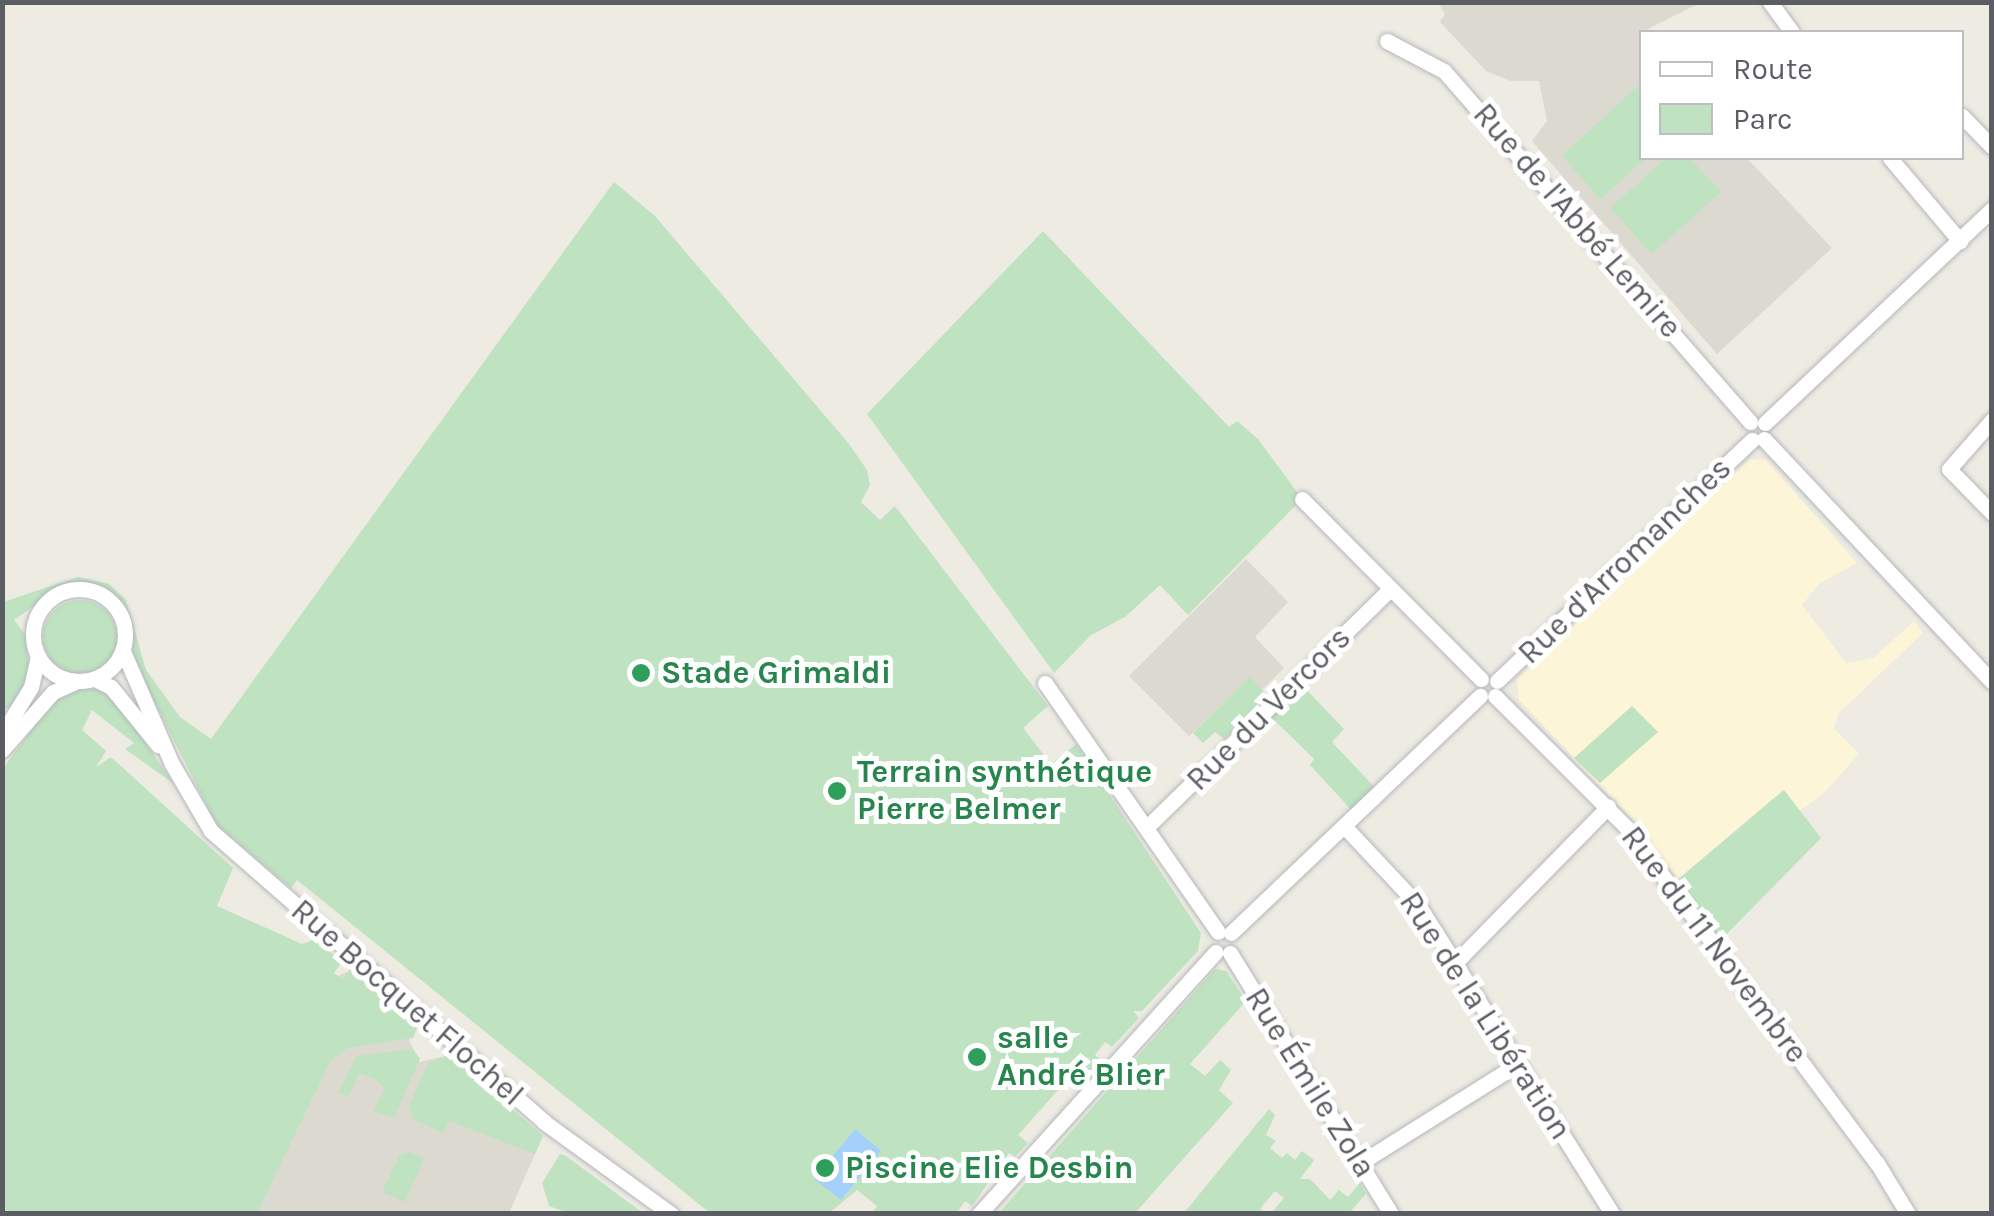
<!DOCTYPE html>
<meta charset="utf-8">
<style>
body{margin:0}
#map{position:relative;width:1994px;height:1216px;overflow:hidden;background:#edebe2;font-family:Karla,sans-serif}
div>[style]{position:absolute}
.commercial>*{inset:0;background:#fcf5d7}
.education>*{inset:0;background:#dcdad0}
.green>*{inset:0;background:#bfe3c0}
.round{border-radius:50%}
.water>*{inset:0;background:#a3d1fb}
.roads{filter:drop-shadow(0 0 2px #b4b7bc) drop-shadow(0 0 2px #b4b7bc)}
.minor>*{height:15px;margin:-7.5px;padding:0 7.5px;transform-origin:7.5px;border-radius:7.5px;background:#fff}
.minor>.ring{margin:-7.5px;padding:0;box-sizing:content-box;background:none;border:15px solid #fff;border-radius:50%}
.dots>*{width:28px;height:28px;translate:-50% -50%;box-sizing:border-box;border:5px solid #fff;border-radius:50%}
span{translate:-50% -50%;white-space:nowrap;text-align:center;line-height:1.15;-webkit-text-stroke:10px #fff;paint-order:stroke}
.street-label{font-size:32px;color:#5a5d62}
.leisure-label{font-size:32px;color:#27864d;font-weight:700}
.left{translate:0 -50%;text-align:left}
.frame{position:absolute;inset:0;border:5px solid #5a5d62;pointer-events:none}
.legend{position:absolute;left:1639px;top:30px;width:325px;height:130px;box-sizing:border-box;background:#fff;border:2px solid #bdbec0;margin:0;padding:12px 18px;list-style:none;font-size:30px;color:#5a5d62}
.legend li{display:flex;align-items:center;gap:20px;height:50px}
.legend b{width:50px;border:2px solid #bdbec0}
</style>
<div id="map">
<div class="commercial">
<div style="clip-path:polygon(1750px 459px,1766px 460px,1857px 563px,1819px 584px,1802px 605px,1846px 663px,1873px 658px,1914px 621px,1923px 633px,1839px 713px,1834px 728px,1859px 754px,1825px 792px,1798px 812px,1783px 790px,1676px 881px,1634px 821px,1519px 700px,1517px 679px)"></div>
</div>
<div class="education">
<div style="clip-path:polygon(1439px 3px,1700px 3px,1642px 32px,1642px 158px,1747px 158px,1832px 248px,1717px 354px,1532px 141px,1547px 121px,1539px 81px,1511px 81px,1486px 71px,1440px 22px,1445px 14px)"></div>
<div style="clip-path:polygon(1246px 559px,1288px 602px,1255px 637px,1284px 668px,1262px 690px,1250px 678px,1189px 736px,1129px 676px)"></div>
<div style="clip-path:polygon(350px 970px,417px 1028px,409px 1040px,419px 1062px,450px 1055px,543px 1136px,509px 1213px,226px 1214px,338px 976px)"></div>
</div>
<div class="green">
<div style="clip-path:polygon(1641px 83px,1646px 158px,1600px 199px,1562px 156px)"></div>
<div style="clip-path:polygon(1666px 158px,1690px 158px,1721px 192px,1652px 254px,1610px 208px)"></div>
<div style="clip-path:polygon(614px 182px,655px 216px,849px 444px,867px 470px,870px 485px,861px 502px,880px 520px,895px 506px,1048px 706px,1023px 728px,1051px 764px,1076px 744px,1201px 933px,1198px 951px,1142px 1011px,1133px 1011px,1139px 1018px,1112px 1047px,1105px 1042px,1095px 1055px,1101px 1060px,1085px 1079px,1075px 1071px,1018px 1135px,1028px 1143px,1015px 1157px,1009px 1153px,972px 1206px,965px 1201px,957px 1213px,872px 1213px,877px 1206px,857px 1190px,829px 1213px,710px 1213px,297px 880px,291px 888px,216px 824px,131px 655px,127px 613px,95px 586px,60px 588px,14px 620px,25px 634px,30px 675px,16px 703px,4px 710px,3px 724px,3px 602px,78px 577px,109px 584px,126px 600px,146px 670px,180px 717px,211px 739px)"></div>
<div style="clip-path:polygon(1043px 231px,1229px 427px,1237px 421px,1258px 439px,1302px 499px,1188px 615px,1160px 585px,1125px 617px,1091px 635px,1054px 673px,867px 414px)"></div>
<div class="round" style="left:43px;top:600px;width:74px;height:74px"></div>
<div style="clip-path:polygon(1250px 677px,1268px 696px,1224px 739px,1215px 732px,1203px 743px,1193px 733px)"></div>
<div style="clip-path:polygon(1297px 680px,1344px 729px,1332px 742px,1380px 793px,1357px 816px,1310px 765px,1314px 759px,1266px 712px)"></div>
<div style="clip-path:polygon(80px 689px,98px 689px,120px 706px,174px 784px,125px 749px,134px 743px,92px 710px,82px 730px,106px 751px,96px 767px,111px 757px,233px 868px,217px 906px,302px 944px,315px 939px,342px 962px,334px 973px,342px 979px,350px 970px,417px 1028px,413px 1038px,348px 1048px,331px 1060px,257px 1213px,3px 1213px,2px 770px,52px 702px)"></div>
<div style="clip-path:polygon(1632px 706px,1658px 732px,1600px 783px,1574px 758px)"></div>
<div style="clip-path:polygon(1784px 790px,1821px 838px,1721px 940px,1676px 881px)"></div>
<div style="clip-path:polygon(1215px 969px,1226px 971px,1246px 1001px,1190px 1064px,1205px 1076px,1220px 1060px,1231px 1070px,1219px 1090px,1233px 1103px,1135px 1213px,999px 1213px)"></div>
<div style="clip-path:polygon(413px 1049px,420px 1059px,394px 1118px,373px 1111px,385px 1089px,375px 1079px,359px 1073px,348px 1098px,339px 1092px,356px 1056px)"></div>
<div style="clip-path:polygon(450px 1055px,543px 1136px,535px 1154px,449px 1121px,443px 1133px,413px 1119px,409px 1105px,428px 1063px)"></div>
<div style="clip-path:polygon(1269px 1109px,1275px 1115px,1266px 1135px,1276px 1141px,1270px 1148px,1282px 1158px,1287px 1153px,1295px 1160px,1302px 1151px,1314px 1160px,1300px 1179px,1310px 1179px,1330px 1200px,1339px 1190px,1348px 1197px,1360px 1183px,1366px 1194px,1349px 1213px,1271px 1213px,1284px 1198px,1275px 1191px,1260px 1209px,1266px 1213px,1184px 1213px)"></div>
<div style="clip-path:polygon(410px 1152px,424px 1159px,405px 1202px,382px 1192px,399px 1156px)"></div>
<div style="clip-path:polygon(560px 1154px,566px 1156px,643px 1213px,568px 1213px,549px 1206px,542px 1183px)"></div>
</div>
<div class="water">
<div style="clip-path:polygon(855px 1129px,881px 1151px,841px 1200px,814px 1179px)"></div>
</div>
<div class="roads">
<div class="minor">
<div style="left:1770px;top:2px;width:37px;rotate:54deg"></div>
<div style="left:1387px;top:41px;width:64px;rotate:27.8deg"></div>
<div style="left:1444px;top:71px;width:466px;rotate:48.9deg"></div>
<div style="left:1962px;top:116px;width:43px;rotate:45.9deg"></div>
<div style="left:1890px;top:158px;width:109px;rotate:49.9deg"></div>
<div style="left:1992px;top:420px;width:65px;rotate:131.3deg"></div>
<div style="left:1949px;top:469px;width:62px;rotate:45.7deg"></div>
<div style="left:1765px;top:423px;width:312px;rotate:-43.3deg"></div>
<div style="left:1764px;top:439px;width:333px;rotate:46.8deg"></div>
<div style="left:1302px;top:499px;width:254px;rotate:45.2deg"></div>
<div class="ring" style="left:33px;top:589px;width:77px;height:77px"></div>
<div style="left:123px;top:651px;width:123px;rotate:66.6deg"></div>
<div style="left:172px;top:764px;width:78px;rotate:59.8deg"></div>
<div style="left:211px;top:831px;width:442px;rotate:41.1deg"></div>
<div style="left:544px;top:1122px;width:157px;rotate:35.9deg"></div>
<div style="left:95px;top:679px;width:18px;rotate:27deg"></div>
<div style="left:111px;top:687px;width:75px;rotate:51deg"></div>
<div style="left:1497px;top:681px;width:351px;rotate:-43.4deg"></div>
<div style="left:1045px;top:683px;width:303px;rotate:55.2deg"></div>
<div style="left:1495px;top:696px;width:187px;rotate:45deg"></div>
<div style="left:1627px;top:828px;width:418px;rotate:53.3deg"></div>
<div style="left:1877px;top:1163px;width:60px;rotate:58.7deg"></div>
<div style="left:2px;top:734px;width:55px;rotate:-58.3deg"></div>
<div style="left:31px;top:687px;width:31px;rotate:-77deg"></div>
<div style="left:2px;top:750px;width:77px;rotate:-48.7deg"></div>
<div style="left:53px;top:692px;width:24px;rotate:-24deg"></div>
<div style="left:1147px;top:827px;width:339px;rotate:-44.4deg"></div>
<div style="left:1346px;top:828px;width:107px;rotate:46.9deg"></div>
<div style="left:1419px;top:906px;width:363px;rotate:57.9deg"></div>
<div style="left:1231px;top:933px;width:344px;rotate:-43.6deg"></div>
<div style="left:1230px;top:953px;width:307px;rotate:58.3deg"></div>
<div style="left:1455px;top:963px;width:219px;rotate:-45.6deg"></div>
<div style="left:1360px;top:1163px;width:186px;rotate:-32.1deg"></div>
<div style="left:979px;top:1214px;width:353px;rotate:-47.9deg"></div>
</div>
</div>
<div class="dots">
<div style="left:641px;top:673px;background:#2e9e5b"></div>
<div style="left:837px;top:791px;background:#2e9e5b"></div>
<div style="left:977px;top:1057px;background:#2e9e5b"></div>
<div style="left:825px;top:1168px;background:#2e9e5b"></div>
</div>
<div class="street-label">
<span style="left:1577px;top:221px;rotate:49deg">Rue de l'Abbé Lemire</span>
<span style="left:1625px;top:561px;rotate:-44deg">Rue d'Arromanches</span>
<span style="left:1269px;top:709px;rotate:-45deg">Rue du Vercors</span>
<span style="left:1714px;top:945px;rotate:53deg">Rue du 11 Novembre</span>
<span style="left:407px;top:1003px;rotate:41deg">Rue Bocquet Flochel</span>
<span style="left:1485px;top:1016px;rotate:57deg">Rue de la Libération</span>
<span style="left:1310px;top:1083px;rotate:58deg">Rue Émile Zola</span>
</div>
<div class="leisure-label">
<span class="left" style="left:661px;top:673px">Stade Grimaldi</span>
<span class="left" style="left:857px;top:791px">Terrain synthétique<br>Pierre Belmer</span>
<span class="left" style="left:997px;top:1057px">salle<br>André Blier</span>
<span class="left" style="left:845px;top:1168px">Piscine Elie Desbin</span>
</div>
<div class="frame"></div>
<ul class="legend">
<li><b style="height:12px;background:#fff"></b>Route</li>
<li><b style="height:28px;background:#bfe3c0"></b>Parc</li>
</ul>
</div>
